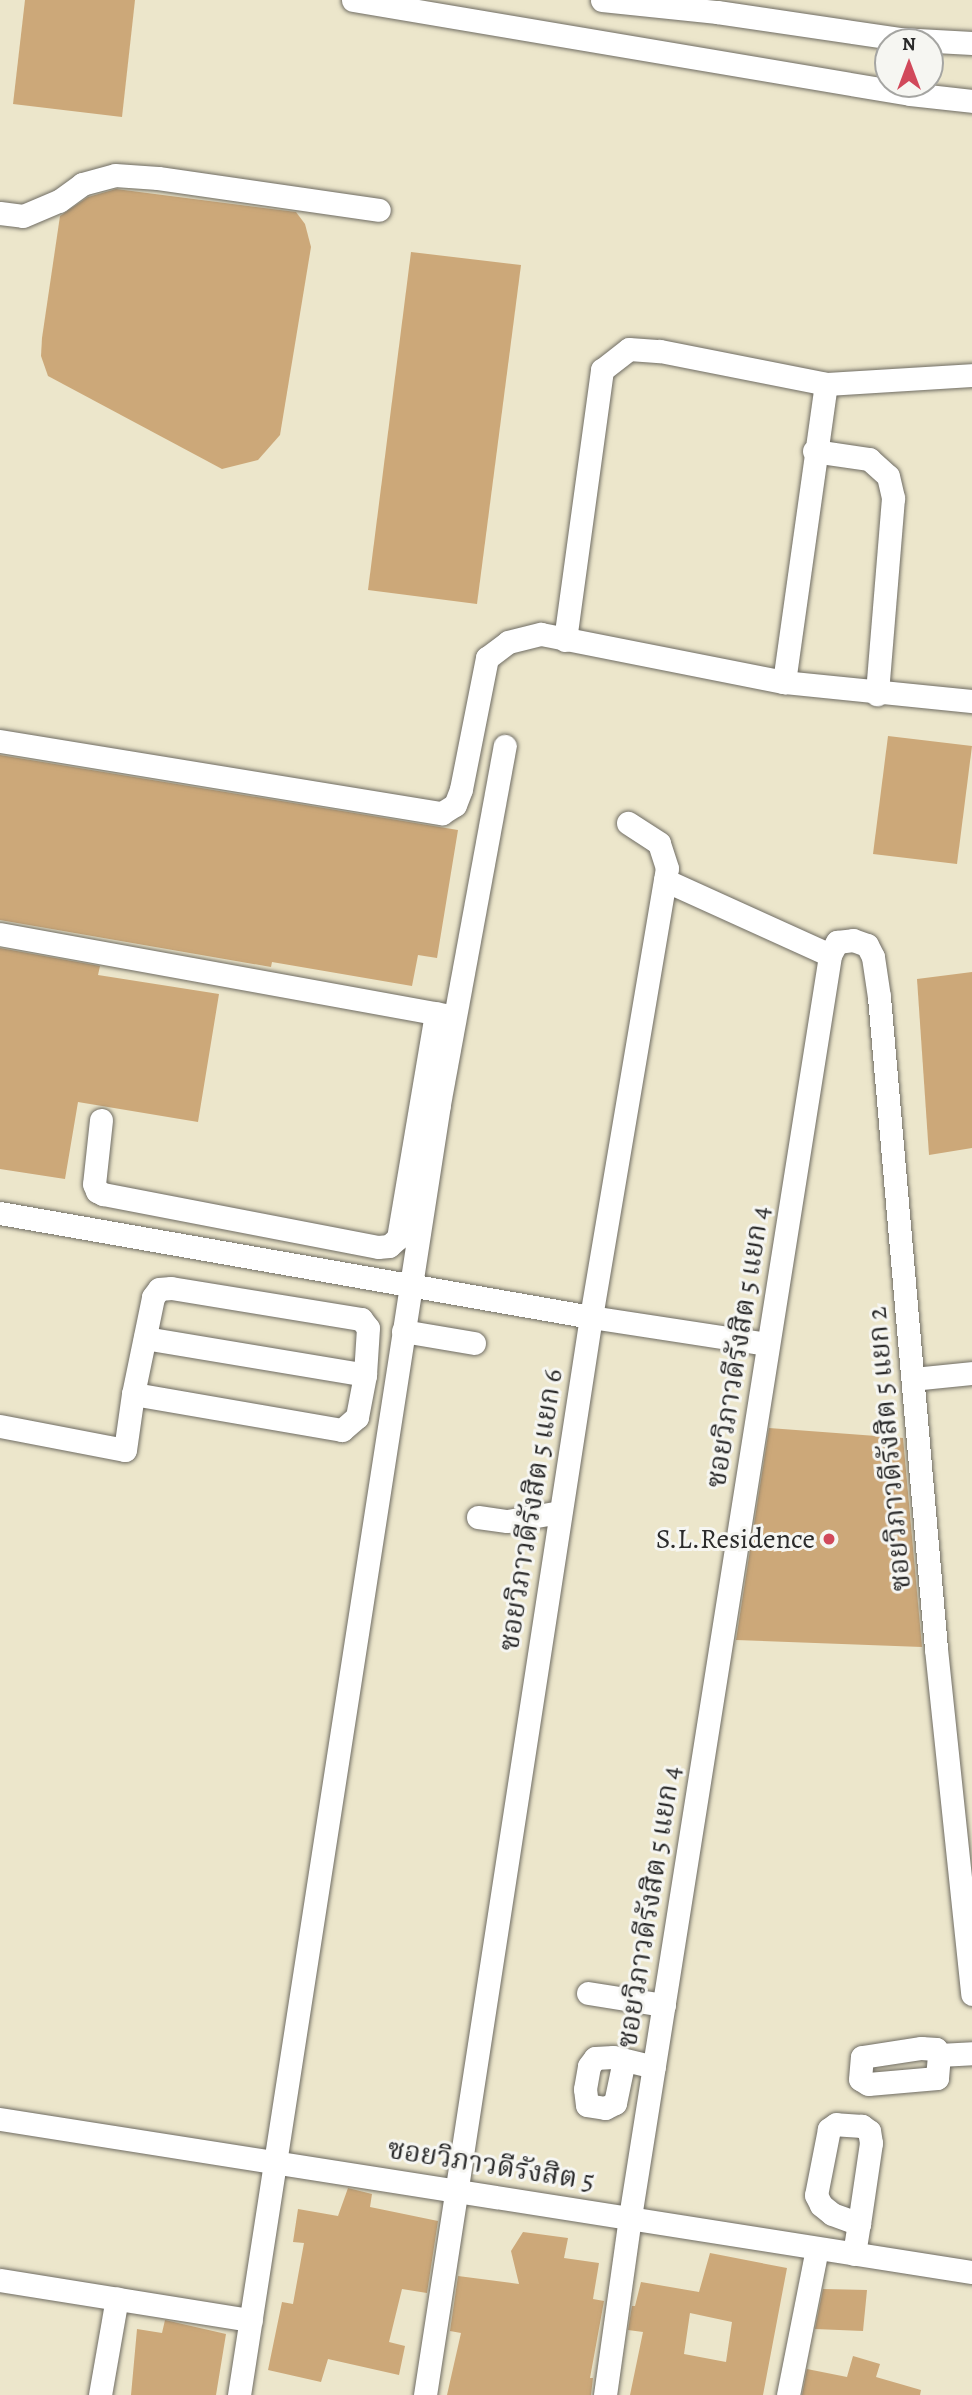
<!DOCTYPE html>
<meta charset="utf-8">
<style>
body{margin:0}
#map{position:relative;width:972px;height:2395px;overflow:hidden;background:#ece6cb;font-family:Alegreya,"Noto Serif Thai",serif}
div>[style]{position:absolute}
.building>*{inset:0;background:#cca879}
.roads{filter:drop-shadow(0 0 2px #6f6c63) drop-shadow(0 0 2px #6f6c63)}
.minor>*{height:23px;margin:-11.5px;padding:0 11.5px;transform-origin:11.5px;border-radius:11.5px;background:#fff}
.dots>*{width:19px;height:19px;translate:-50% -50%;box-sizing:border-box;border:4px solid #f6f6f2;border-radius:50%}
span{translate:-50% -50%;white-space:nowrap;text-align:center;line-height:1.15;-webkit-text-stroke:6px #f6f6f2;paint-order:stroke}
.street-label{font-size:28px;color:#2b2b2b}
.poi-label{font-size:28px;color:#2b2b2b}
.right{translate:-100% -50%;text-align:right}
.north{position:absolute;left:874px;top:28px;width:70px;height:70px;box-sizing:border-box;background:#f6f6f2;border:2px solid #a5a5a2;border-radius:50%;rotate:0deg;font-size:19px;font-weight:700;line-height:28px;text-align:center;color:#2b2b2b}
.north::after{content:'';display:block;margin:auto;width:24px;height:32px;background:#d1495b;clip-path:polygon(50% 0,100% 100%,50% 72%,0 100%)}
</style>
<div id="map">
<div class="building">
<div style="clip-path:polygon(25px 0,135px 0,122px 117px,13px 104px)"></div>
<div style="clip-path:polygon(116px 189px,296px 212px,305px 224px,311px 247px,280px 435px,258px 460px,222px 469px,48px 376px,41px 356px,42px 338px,60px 216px,88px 197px)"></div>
<div style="clip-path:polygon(411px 252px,521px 265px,477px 604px,368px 590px)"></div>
<div style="clip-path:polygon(888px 736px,972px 746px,957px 864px,873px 854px)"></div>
<div style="clip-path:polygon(0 755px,458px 830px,437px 958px,418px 955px,412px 986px,272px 962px,271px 967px,0 920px)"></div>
<div style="clip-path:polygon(0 948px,100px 966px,98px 975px,219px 994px,198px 1122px,78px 1102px,65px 1179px,0 1169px)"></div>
<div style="clip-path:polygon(972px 972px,972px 1148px,929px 1155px,917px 979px)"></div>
<div style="clip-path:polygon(769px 1428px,903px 1438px,922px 1647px,736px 1640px)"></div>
<div style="clip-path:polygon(348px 2188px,372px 2194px,370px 2207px,438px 2221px,427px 2293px,402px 2289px,389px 2342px,405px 2346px,399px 2375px,328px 2359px,321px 2382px,268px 2370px,282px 2302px,293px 2304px,304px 2243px,293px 2242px,298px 2209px,338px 2216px)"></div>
<div style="clip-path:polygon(523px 2232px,568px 2238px,564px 2258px,599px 2263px,593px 2299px,604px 2301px,590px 2378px,593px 2378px,591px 2395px,447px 2395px,461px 2333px,450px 2331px,458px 2276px,519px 2284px,511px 2251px)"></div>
<div style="clip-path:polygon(evenodd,710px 2253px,787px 2268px,763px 2395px,630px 2395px,643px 2332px,628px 2330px,632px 2306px,635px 2306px,641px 2282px,699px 2292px,710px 2253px,690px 2313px,732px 2322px,726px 2362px,684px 2354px,690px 2313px)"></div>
<div style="clip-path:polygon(823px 2289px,867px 2290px,863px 2331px,815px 2329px)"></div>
<div style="clip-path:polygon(165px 2320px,226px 2334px,216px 2395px,131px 2395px,137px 2329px,162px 2333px)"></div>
<div style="clip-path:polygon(853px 2356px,880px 2364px,876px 2377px,921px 2390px,920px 2395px,802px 2395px,807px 2369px,847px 2377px)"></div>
</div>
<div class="roads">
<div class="minor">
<div style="left:353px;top:0;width:565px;rotate:9.58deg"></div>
<div style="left:910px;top:94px;width:62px;rotate:6.4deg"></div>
<div style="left:602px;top:0;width:116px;rotate:6deg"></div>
<div style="left:717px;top:12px;width:184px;rotate:8.4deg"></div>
<div style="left:899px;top:39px;width:73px;rotate:3.1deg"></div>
<div style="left:0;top:213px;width:23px;rotate:7deg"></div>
<div style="left:23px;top:216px;width:39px;rotate:-23deg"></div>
<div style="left:59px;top:201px;width:29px;rotate:-36deg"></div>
<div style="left:82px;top:184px;width:34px;rotate:-15deg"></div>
<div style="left:115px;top:175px;width:43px;rotate:4deg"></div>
<div style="left:158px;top:178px;width:223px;rotate:8.2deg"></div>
<div style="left:814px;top:451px;width:56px;rotate:8.3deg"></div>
<div style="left:869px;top:459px;width:25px;rotate:42deg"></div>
<div style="left:888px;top:476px;width:23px;rotate:77deg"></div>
<div style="left:893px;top:498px;width:197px;rotate:94.7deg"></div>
<div style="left:565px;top:640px;width:273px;rotate:-82.2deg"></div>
<div style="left:602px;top:370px;width:34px;rotate:-38deg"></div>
<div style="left:629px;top:349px;width:31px;rotate:4deg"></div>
<div style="left:660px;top:351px;width:169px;rotate:11.2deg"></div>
<div style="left:784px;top:682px;width:301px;rotate:-82deg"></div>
<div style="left:826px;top:384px;width:146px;rotate:-3.5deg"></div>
<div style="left:0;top:741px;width:448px;rotate:9.3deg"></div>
<div style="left:442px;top:813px;width:15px;rotate:-32deg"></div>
<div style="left:455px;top:805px;width:17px;rotate:-69deg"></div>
<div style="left:461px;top:789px;width:134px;rotate:-78.8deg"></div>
<div style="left:487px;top:658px;width:26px;rotate:-37deg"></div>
<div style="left:508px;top:642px;width:34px;rotate:-14deg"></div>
<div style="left:541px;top:634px;width:248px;rotate:11.2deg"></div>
<div style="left:784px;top:682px;width:189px;rotate:5.8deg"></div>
<div style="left:0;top:934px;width:458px;rotate:10.3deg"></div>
<div style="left:830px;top:955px;width:15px;rotate:-62deg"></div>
<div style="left:837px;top:942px;width:16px;rotate:-7deg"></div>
<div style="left:853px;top:940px;width:15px;rotate:20deg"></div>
<div style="left:867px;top:945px;width:13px;rotate:63deg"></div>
<div style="left:873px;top:957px;width:40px;rotate:81.5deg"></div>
<div style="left:879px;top:997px;width:654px;rotate:85deg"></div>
<div style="left:936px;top:1649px;width:347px;rotate:84deg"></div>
<div style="left:101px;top:1120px;width:64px;rotate:96.2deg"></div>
<div style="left:94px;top:1184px;width:8px;rotate:67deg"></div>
<div style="left:97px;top:1191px;width:7px;rotate:27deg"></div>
<div style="left:103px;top:1194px;width:280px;rotate:10.9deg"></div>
<div style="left:378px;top:1247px;width:11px;rotate:-5deg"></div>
<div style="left:389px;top:1246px;width:12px;rotate:-42deg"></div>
<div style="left:398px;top:1238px;width:228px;rotate:-80.4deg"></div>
<div style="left:0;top:1213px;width:600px;rotate:9.98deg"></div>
<div style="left:591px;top:1317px;width:179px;rotate:8.7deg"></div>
<div style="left:403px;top:1331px;width:72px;rotate:9.6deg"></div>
<div style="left:145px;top:1338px;width:223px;rotate:9.5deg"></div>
<div style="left:913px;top:1379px;width:59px;rotate:-5.8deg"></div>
<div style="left:0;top:1426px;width:127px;rotate:10.9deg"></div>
<div style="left:125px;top:1450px;width:57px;rotate:-81.9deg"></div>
<div style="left:133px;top:1394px;width:99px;rotate:-78.3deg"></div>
<div style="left:153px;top:1297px;width:10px;rotate:-53deg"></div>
<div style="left:159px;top:1289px;width:12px;rotate:-5deg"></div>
<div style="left:171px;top:1288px;width:193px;rotate:9.3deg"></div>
<div style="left:361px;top:1319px;width:11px;rotate:52deg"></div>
<div style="left:368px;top:1328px;width:47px;rotate:93.7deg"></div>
<div style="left:365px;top:1375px;width:43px;rotate:100.8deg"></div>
<div style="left:357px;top:1417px;width:20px;rotate:139deg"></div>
<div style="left:342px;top:1430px;width:212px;rotate:-170.2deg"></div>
<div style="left:478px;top:1517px;width:29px;rotate:8deg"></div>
<div style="left:507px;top:1521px;width:54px;rotate:-9.6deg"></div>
<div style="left:588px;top:1993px;width:77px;rotate:9deg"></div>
<div style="left:921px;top:2048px;width:15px;rotate:4deg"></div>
<div style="left:936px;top:2049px;width:7px;rotate:63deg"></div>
<div style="left:939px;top:2055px;width:23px;rotate:95deg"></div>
<div style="left:937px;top:2078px;width:69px;rotate:175deg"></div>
<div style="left:868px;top:2084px;width:9px;rotate:-148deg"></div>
<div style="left:860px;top:2079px;width:22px;rotate:-85deg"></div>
<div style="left:862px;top:2057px;width:60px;rotate:-8.7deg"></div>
<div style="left:939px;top:2055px;width:33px;rotate:-3deg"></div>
<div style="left:624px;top:2060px;width:44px;rotate:101.8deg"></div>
<div style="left:615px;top:2103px;width:11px;rotate:153deg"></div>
<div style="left:605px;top:2108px;width:18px;rotate:-171deg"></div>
<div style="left:587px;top:2105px;width:16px;rotate:-97deg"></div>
<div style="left:585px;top:2089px;width:23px;rotate:-80deg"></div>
<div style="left:589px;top:2066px;width:10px;rotate:-53deg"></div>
<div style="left:595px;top:2058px;width:18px;rotate:-3deg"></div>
<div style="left:613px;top:2057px;width:42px;rotate:13.7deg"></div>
<div style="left:0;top:2119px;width:984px;rotate:8.95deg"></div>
<div style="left:854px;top:2254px;width:30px;rotate:-81deg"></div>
<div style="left:859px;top:2224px;width:82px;rotate:-81.6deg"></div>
<div style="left:871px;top:2143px;width:12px;rotate:-99deg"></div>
<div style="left:869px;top:2131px;width:9px;rotate:-144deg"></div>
<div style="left:862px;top:2126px;width:26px;rotate:-176deg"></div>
<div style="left:836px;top:2124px;width:9px;rotate:144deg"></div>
<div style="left:829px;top:2129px;width:67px;rotate:101.1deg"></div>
<div style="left:816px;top:2195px;width:11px;rotate:63deg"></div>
<div style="left:821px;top:2205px;width:14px;rotate:39deg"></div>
<div style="left:832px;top:2214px;width:29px;rotate:20deg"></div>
<div style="left:0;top:2280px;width:254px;rotate:9.1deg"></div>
<div style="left:100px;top:2395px;width:98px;rotate:-80.1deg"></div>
<div style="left:239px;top:2395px;width:1306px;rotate:-81.19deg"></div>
<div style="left:439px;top:1104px;width:364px;rotate:-79.6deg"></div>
<div style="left:425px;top:2395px;width:1091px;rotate:-81.25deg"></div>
<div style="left:591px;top:1317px;width:443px;rotate:-80.4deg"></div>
<div style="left:665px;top:880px;width:12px;rotate:-81deg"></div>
<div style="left:667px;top:868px;width:26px;rotate:-108deg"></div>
<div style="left:659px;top:843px;width:37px;rotate:-147deg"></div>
<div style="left:605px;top:2395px;width:180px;rotate:-82deg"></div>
<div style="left:630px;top:2217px;width:1278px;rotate:-80.99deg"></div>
<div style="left:830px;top:955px;width:181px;rotate:-155.6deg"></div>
<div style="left:788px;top:2395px;width:149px;rotate:-78.8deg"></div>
</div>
</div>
<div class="dots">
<div style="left:829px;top:1539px;background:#d1495b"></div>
</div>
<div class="street-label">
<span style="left:738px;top:1347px;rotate:-81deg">ซอยวิภาวดีรังสิต 5 แยก 4</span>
<span style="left:889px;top:1449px;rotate:-95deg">ซอยวิภาวดีรังสิต 5 แยก 2</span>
<span style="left:531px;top:1510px;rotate:-81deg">ซอยวิภาวดีรังสิต 5 แยก 6</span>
<span style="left:649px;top:1907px;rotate:-81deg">ซอยวิภาวดีรังสิต 5 แยก 4</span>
<span style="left:491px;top:2165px;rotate:9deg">ซอยวิภาวดีรังสิต 5</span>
</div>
<div class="poi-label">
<span class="right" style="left:815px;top:1539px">S.L.Residence</span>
</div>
<div class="north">N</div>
</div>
